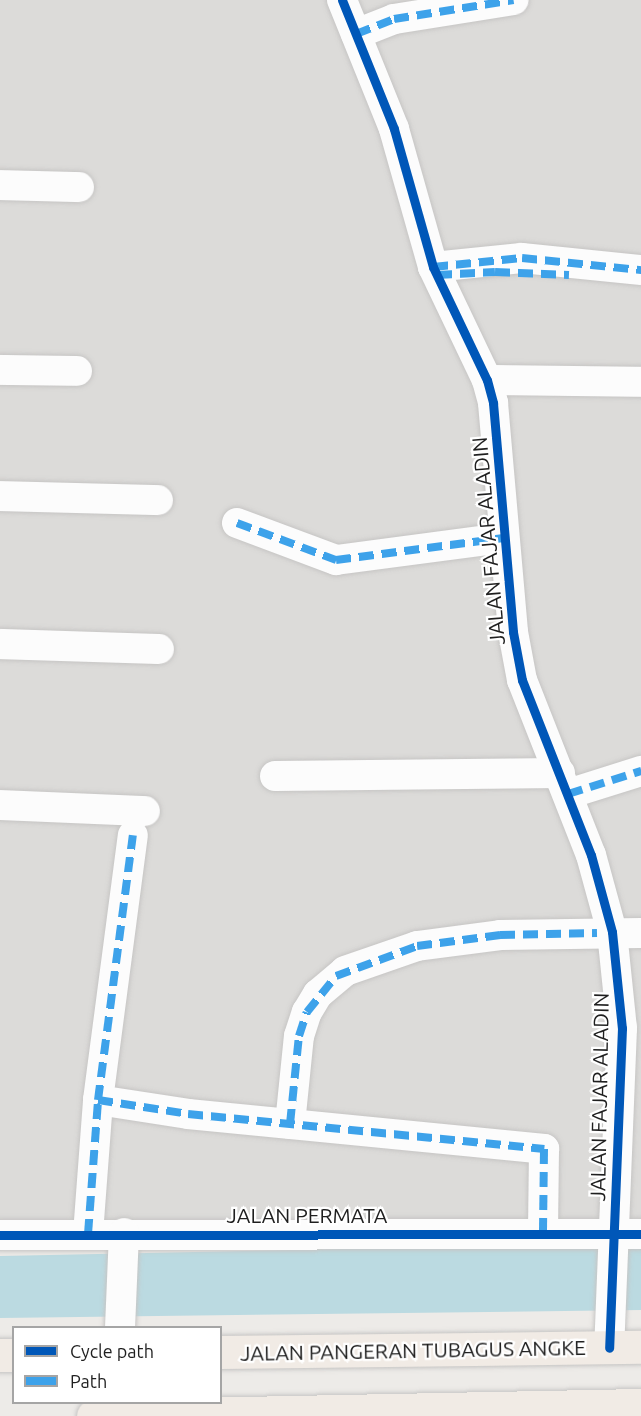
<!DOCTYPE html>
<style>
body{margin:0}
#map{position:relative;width:641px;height:1416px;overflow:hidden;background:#edebe8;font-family:Ubuntu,sans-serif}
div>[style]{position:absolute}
.residential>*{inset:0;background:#dcdbd9}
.water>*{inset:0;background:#bbdae1}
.roads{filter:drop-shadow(0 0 2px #c6c5c4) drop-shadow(0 0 2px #c6c5c4)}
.minor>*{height:30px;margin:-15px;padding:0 15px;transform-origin:15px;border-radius:15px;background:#fcfcfc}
.major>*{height:33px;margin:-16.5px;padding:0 16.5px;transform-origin:16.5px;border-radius:16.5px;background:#f1ebe5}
.quiet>*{height:8px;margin-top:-4px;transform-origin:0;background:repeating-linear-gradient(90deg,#3da2ea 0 15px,transparent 0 23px)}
.cycleway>*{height:9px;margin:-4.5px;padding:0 4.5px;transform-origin:4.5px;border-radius:4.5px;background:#0057b8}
span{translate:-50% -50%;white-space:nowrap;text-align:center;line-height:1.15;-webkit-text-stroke:4.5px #fff;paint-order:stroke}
.street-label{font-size:21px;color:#1f1f1f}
.legend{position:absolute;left:12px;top:1326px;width:210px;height:78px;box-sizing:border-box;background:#fff;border:2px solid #a5a5a5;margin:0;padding:8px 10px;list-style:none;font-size:18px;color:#1f1f1f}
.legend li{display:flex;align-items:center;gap:12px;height:30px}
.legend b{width:30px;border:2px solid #a5a5a5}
</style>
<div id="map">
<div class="residential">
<div style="clip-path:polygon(0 0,641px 0,641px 1237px,0 1248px)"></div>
</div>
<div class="water">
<div style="clip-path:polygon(641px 1243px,641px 1310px,0 1318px,0 1256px)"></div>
</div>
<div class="roads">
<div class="minor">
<div style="left:342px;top:0;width:139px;rotate:68deg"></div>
<div style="left:394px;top:129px;width:143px;rotate:74.2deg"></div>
<div style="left:433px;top:267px;width:125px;rotate:64.5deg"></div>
<div style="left:487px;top:380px;width:24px;rotate:75deg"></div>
<div style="left:493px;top:403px;width:230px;rotate:85deg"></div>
<div style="left:513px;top:632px;width:49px;rotate:79.4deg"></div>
<div style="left:522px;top:680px;width:188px;rotate:68.5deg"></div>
<div style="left:591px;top:855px;width:80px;rotate:74.7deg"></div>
<div style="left:612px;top:932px;width:97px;rotate:84.1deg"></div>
<div style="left:622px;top:1028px;width:320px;rotate:92.3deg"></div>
<div style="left:356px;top:34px;width:41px;rotate:-21.5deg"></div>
<div style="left:394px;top:19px;width:121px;rotate:-9deg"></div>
<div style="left:0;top:185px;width:79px;rotate:1.5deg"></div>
<div style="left:433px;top:267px;width:89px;rotate:-5.8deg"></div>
<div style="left:522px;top:258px;width:120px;rotate:5.8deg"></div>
<div style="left:0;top:370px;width:77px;rotate:0.7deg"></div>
<div style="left:487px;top:380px;width:154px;rotate:0.7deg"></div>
<div style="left:0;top:496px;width:158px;rotate:1.5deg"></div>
<div style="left:237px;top:523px;width:106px;rotate:20.5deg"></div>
<div style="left:336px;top:560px;width:169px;rotate:-7.5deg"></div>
<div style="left:0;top:644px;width:159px;rotate:1.8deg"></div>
<div style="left:275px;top:776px;width:285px;rotate:-0.6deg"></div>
<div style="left:568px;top:794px;width:77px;rotate:-17.5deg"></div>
<div style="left:0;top:805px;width:145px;rotate:2.4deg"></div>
<div style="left:98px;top:1100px;width:91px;rotate:8.8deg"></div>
<div style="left:188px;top:1114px;width:358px;rotate:5.6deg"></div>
<div style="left:544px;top:1149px;width:84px;rotate:90.7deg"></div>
<div style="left:290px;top:1124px;width:88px;rotate:-84.2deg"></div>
<div style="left:299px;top:1036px;width:25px;rotate:-72deg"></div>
<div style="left:307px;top:1012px;width:21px;rotate:-59deg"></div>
<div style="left:318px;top:994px;width:35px;rotate:-40deg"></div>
<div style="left:345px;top:971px;width:76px;rotate:-19.1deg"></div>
<div style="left:417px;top:946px;width:84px;rotate:-7.5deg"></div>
<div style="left:500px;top:935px;width:141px;rotate:-0.8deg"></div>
<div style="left:88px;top:1234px;width:134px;rotate:-85.7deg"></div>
<div style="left:98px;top:1100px;width:267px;rotate:-82.5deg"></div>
<div style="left:0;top:1235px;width:641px;rotate:-0.09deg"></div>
<div style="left:120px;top:1328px;width:95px;rotate:-87.6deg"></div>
</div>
<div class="major">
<div style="left:220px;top:1352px;width:421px;rotate:-0.7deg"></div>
<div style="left:0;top:1355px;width:14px"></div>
<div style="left:93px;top:1416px;width:548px;rotate:-1.15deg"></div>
</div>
</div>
<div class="quiet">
<div style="left:356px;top:34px;width:41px;rotate:-21.5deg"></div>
<div style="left:394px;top:19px;width:121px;rotate:-9deg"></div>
<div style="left:433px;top:267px;width:89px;rotate:-5.8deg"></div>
<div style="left:522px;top:258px;width:120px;rotate:5.8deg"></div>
<div style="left:437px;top:275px;width:58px;rotate:-3deg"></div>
<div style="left:495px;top:272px;width:74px;rotate:2.3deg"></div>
<div style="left:237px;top:523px;width:106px;rotate:20.5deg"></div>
<div style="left:336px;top:560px;width:169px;rotate:-7.5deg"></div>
<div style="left:568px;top:794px;width:77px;rotate:-17.5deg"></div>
<div style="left:98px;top:1100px;width:91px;rotate:8.8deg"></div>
<div style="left:188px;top:1114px;width:358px;rotate:5.6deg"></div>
<div style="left:544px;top:1149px;width:84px;rotate:90.7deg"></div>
<div style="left:290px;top:1124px;width:88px;rotate:-84.2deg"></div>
<div style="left:299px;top:1036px;width:25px;rotate:-72deg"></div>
<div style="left:307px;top:1012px;width:46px;rotate:-51.1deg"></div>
<div style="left:336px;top:976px;width:86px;rotate:-20.3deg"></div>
<div style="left:417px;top:946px;width:84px;rotate:-7.5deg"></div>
<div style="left:500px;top:935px;width:97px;rotate:-1.2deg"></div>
<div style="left:88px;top:1234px;width:134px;rotate:-85.7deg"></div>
<div style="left:98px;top:1100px;width:267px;rotate:-82.5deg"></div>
</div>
<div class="cycleway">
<div style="left:342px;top:0;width:139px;rotate:68deg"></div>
<div style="left:394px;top:129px;width:143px;rotate:74.2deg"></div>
<div style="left:433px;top:267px;width:125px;rotate:64.5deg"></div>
<div style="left:487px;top:380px;width:24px;rotate:75deg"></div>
<div style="left:493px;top:403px;width:230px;rotate:85deg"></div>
<div style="left:513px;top:632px;width:49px;rotate:79.4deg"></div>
<div style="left:522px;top:680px;width:188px;rotate:68.5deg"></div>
<div style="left:591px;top:855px;width:80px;rotate:74.7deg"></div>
<div style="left:612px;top:932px;width:97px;rotate:84.1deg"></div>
<div style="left:622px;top:1028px;width:320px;rotate:92.3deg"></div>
<div style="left:0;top:1235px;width:641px;rotate:-0.09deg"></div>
</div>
<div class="street-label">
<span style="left:488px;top:541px;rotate:-95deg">JALAN FAJAR ALADIN</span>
<span style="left:599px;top:1097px;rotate:-89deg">JALAN FAJAR ALADIN</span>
<span style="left:307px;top:1215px">JALAN PERMATA</span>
<span style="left:413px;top:1350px;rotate:-1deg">JALAN PANGERAN TUBAGUS ANGKE</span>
</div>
<ul class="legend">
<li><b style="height:8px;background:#0057b8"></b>Cycle path</li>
<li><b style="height:8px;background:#3da2ea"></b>Path</li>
</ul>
</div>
